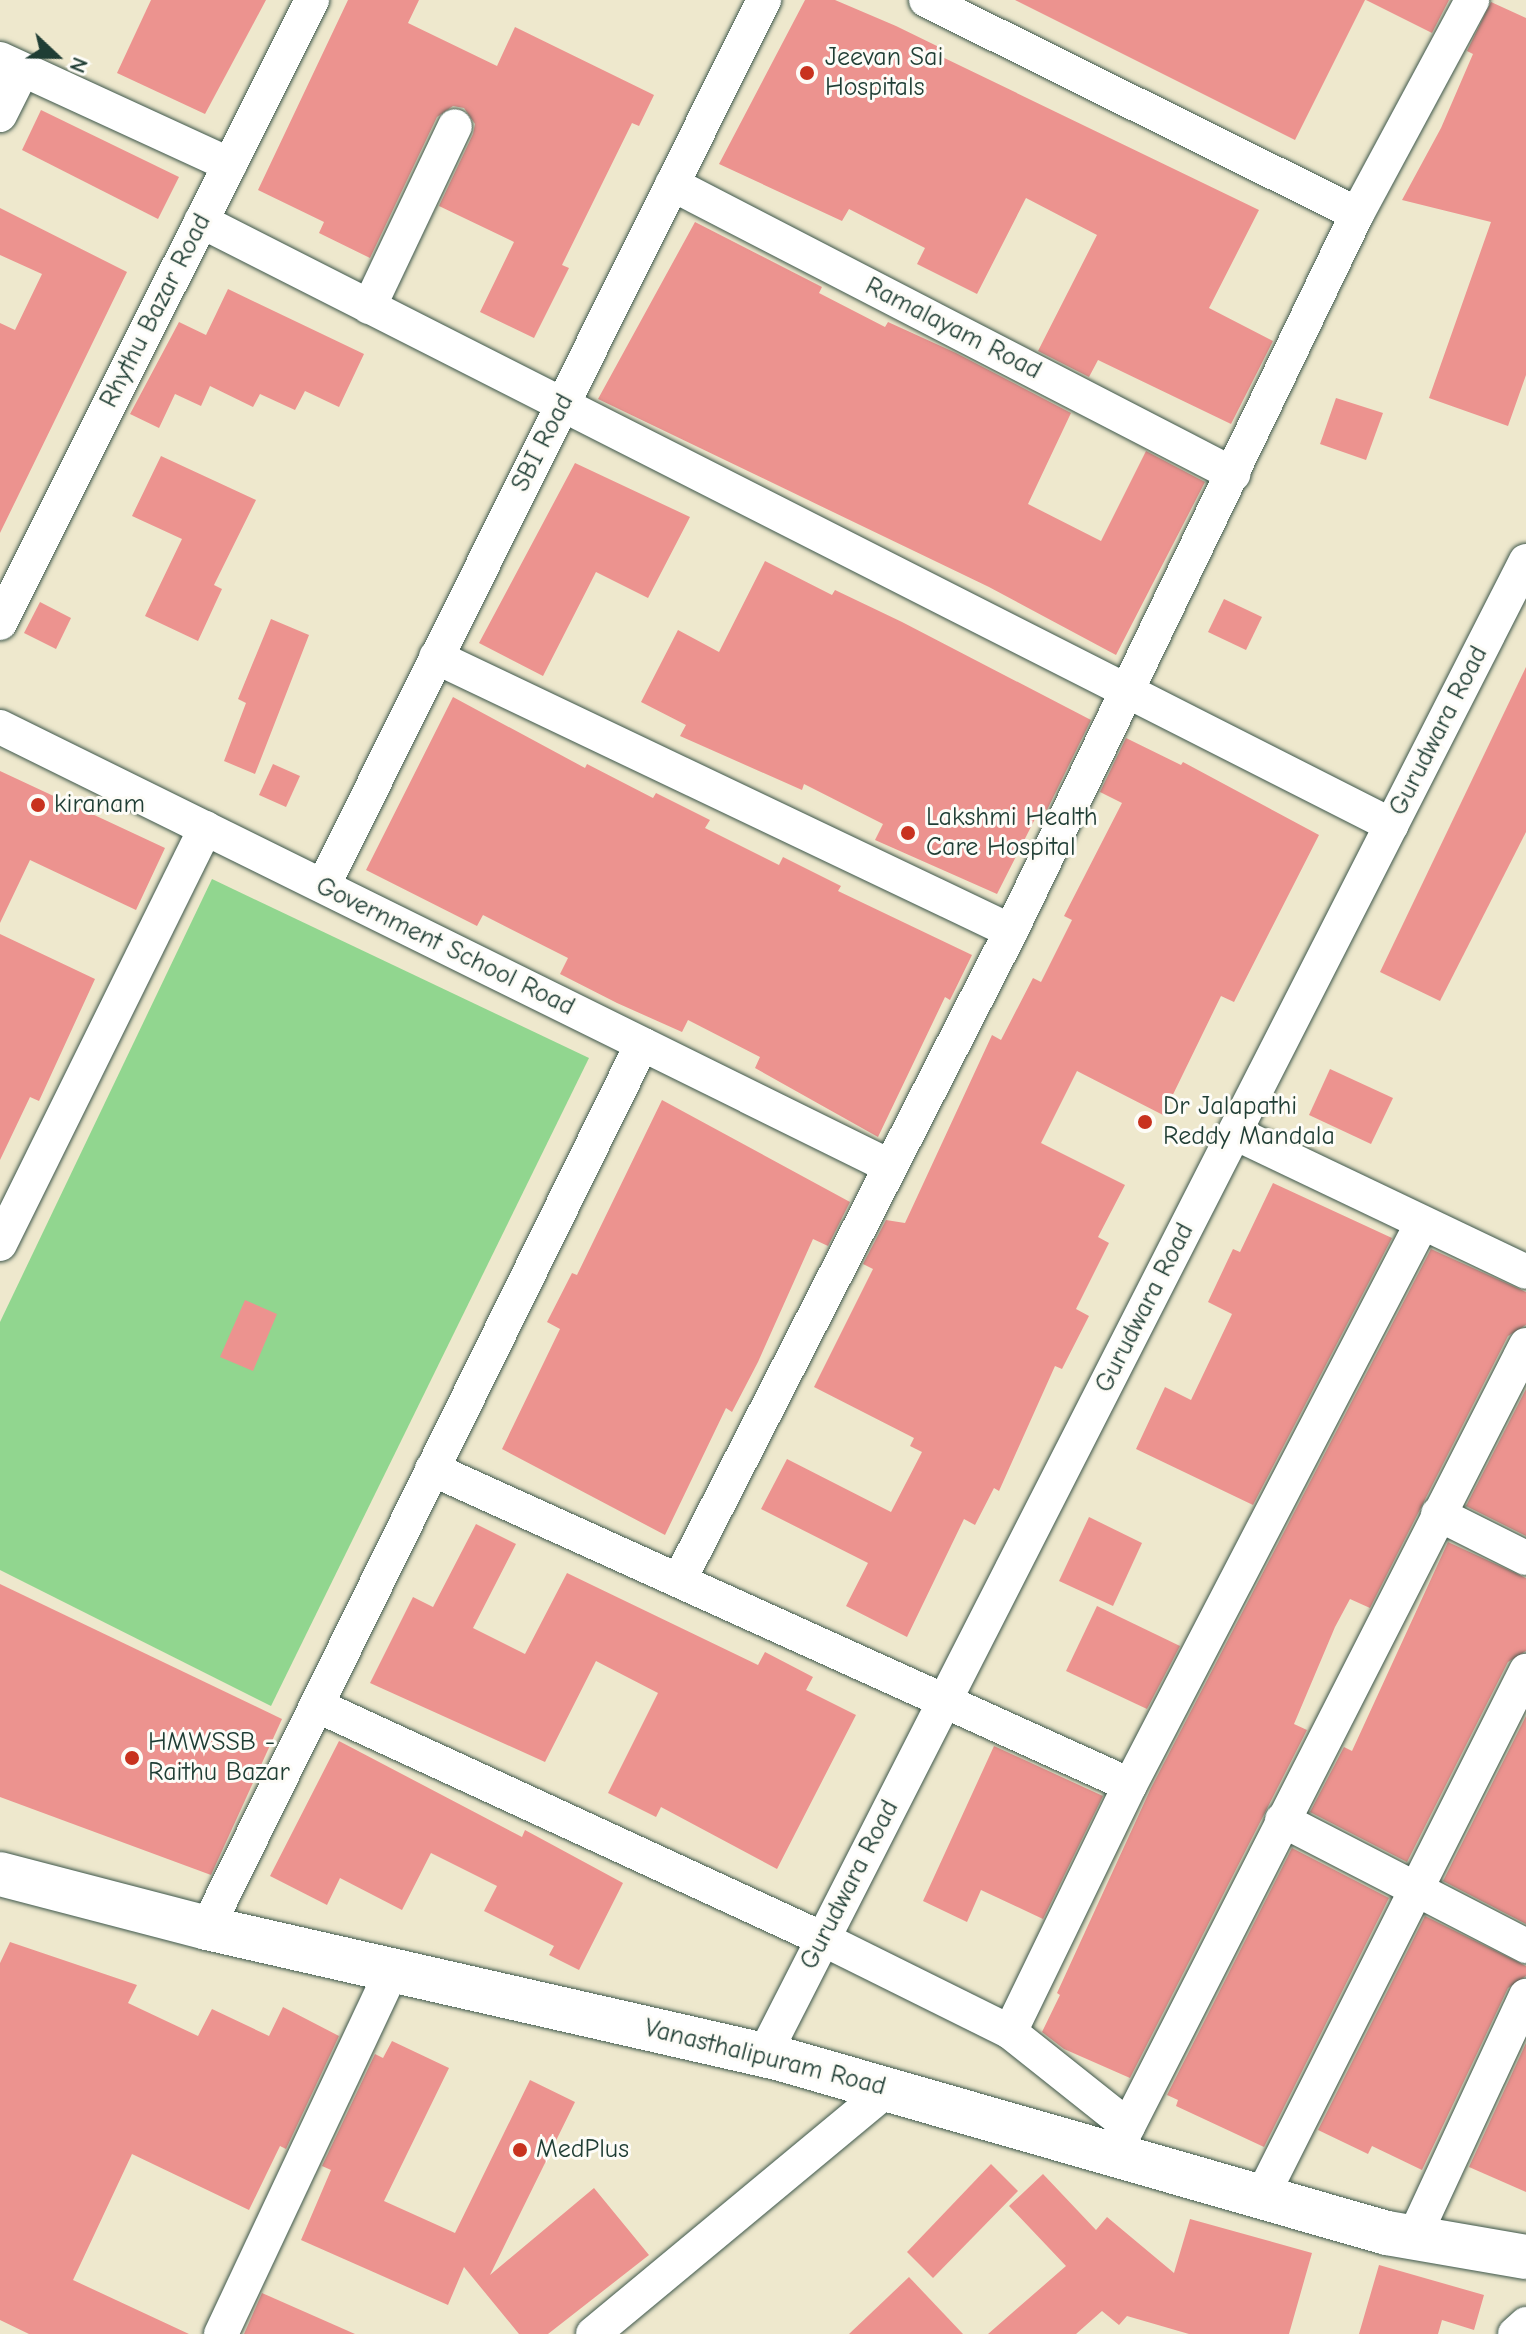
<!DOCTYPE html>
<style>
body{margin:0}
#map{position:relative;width:1526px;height:2334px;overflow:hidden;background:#eee8cd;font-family:"Comic Neue",sans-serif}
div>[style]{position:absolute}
.green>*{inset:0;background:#91d68f}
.building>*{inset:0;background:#ec938f}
.roads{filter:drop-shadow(0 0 2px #3e574b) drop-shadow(0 0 2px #3e574b)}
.street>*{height:34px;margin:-17px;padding:0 17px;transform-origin:17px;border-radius:17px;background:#fff}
.secondary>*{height:44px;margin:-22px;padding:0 22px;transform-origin:22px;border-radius:22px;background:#fff}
.dots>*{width:22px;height:22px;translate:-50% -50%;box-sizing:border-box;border:4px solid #fdfcf7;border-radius:50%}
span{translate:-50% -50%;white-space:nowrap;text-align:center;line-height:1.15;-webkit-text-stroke:6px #fdfcf7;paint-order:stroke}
.poi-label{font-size:26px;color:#1f3d34}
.left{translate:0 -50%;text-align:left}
.street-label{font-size:26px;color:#1f3d34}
.north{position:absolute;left:16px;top:16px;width:80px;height:80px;-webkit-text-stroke:6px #fdfcf7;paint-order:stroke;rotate:112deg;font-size:22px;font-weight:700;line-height:32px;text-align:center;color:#1f3d34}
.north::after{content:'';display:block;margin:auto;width:28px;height:36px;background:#1f3d34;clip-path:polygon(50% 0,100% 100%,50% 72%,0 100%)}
</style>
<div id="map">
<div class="green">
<div style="clip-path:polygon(212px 879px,589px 1058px,271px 1706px,0 1570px,0 1322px)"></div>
</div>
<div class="building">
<div style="clip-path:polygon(151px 0,266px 0,205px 114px,117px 73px)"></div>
<div style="clip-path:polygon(348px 0,419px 0,408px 23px,497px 66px,515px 27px,654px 95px,639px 126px,632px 123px,562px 265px,569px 268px,534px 338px,480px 312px,514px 242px,439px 206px,473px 134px,475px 124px,464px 108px,453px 106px,437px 117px,370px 258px,319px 233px,324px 222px,258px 190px)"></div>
<div style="clip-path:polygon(805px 0,835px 0,896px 26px,939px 47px,936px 54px,1259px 210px,1209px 308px,1273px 341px,1231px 424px,1098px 360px,1089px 377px,1038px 351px,1097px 235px,1026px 198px,977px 294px,917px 264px,925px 248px,849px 209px,842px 221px,719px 164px)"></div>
<div style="clip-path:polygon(1015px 0,1365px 0,1295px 140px)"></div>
<div style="clip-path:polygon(1366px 0,1449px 0,1432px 33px)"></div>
<div style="clip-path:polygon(1491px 2px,1526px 18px,1526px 375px,1508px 426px,1429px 398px,1491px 222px,1402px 200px,1441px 128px,1473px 54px,1467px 51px)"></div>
<div style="clip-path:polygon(41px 110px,179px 177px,158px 219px,22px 150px)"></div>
<div style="clip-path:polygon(0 208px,127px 272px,0 533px,0 323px,15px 330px,42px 274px,0 255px)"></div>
<div style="clip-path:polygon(695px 222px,822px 287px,819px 293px,885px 327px,888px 322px,956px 353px,1071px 413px,1028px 504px,1101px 541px,1146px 451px,1205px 482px,1116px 655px,989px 587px,598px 399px)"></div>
<div style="clip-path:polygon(228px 289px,364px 354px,339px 407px,305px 391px,295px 410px,260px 394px,253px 407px,210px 386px,201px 406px,175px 394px,159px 428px,130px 414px,179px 322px,206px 335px)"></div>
<div style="clip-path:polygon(1336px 398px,1383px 413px,1366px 460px,1320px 444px)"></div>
<div style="clip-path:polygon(161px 456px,256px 500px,214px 585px,222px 589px,198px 641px,145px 616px,182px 539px,132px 516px)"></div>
<div style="clip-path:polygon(575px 463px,690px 517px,648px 598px,596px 572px,543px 676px,479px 643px)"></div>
<div style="clip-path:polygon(765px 561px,832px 595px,835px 590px,902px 622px,1091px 720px,1047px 810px,1041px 807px,997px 894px,875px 840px,883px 824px,804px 784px,802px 790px,680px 736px,686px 725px,641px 702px,678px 630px,719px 652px)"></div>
<div style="clip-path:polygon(1224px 599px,1262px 617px,1246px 650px,1208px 632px)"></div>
<div style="clip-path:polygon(40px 602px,71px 618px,56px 649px,24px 633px)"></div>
<div style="clip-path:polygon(271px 619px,309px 635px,255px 774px,224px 761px,246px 703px,238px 699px)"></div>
<div style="clip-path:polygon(1526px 667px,1526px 832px,1440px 1001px,1380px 972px)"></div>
<div style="clip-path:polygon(453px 697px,585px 768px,587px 764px,653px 798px,656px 793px,710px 820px,705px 828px,779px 865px,783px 857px,841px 886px,838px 891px,972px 955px,950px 1000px,945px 997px,878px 1137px,755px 1068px,760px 1057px,688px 1020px,682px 1032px,617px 1003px,560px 974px,568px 958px,483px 915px,477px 926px,366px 870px)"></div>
<div style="clip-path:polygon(1126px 738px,1181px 765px,1183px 762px,1319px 835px,1234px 1002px,1221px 996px,1163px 1115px,1077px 1071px,1041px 1143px,1125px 1185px,1098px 1237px,1109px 1243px,1076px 1309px,1089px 1316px,1062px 1369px,1055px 1366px,999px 1491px,994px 1488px,975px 1525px,964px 1519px,907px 1637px,846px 1606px,868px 1563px,761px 1509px,787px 1459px,891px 1512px,922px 1452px,910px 1446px,914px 1438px,814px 1387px,873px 1269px,863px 1264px,886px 1220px,905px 1223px,992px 1035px,1001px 1040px,1033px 978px,1041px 982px,1072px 920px,1064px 916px,1122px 803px,1100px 792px)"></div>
<div style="clip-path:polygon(273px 764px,300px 776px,286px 807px,259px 795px)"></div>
<div style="clip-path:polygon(0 771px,165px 848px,136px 910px,30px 860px,0 923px)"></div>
<div style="clip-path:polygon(0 934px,95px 979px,39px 1101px,30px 1097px,0 1160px)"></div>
<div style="clip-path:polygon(1330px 1069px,1393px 1098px,1371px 1144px,1309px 1115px)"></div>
<div style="clip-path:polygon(662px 1100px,850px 1202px,828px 1246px,813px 1239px,758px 1362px,732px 1412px,726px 1408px,665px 1535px,502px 1449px,560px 1329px,547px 1322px,572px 1273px,577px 1275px)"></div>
<div style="clip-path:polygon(1273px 1183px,1392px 1238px,1253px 1505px,1136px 1449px,1165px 1387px,1191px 1400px,1232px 1314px,1208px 1302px,1233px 1249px,1240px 1252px)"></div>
<div style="clip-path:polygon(1431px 1249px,1526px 1292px,1526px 1325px,1508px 1336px,1370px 1608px,1350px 1599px,1335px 1627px,1294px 1724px,1307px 1730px,1130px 2078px,1064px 2049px,1042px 2032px,1060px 1995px,1057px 1993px,1151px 1788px)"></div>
<div style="clip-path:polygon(245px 1300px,277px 1314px,253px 1371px,220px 1357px)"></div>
<div style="clip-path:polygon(1526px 1389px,1526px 1536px,1466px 1506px)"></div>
<div style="clip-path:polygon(1089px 1517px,1142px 1543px,1113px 1606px,1059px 1581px)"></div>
<div style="clip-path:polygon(476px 1524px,516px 1544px,473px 1628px,525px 1654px,567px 1573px,758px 1665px,765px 1652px,813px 1677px,806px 1690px,856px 1715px,777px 1869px,661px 1807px,656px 1817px,608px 1793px,658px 1693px,596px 1661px,545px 1762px,370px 1683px,413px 1597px,433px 1607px)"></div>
<div style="clip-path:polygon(1448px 1542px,1526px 1578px,1526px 1651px,1508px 1662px,1407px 1862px,1310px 1812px,1344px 1747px,1352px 1751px)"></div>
<div style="clip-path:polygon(0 1584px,282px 1719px,211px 1875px,0 1797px)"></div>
<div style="clip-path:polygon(1097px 1606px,1180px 1646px,1147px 1709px,1066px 1671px)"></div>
<div style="clip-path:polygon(1526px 1716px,1526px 1924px,1443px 1881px)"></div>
<div style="clip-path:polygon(339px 1741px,522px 1837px,525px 1830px,623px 1883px,579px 1970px,549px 1955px,554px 1946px,484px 1911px,497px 1886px,431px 1853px,402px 1910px,340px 1878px,327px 1905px,270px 1876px)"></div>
<div style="clip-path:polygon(994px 1746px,1103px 1796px,1043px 1919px,981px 1890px,967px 1922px,923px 1901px)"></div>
<div style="clip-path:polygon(1292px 1848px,1389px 1898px,1264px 2147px,1176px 2106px,1178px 2100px,1167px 2095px)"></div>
<div style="clip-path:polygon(1425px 1916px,1526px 1966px,1526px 1976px,1508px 1988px,1422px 2170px,1372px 2146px,1368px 2154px,1318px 2130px)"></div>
<div style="clip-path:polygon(10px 1942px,137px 1985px,128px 2003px,198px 2036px,212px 2009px,269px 2036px,283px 2007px,339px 2036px,286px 2149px,280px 2146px,249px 2210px,132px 2154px,73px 2280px,189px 2334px,29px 2334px,0 2320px,0 1963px)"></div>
<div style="clip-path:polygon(392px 2041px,449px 2068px,384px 2201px,455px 2233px,530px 2080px,575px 2102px,490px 2275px,594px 2188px,649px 2255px,548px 2334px,519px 2334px,464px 2267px,448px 2305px,301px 2240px,331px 2170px,322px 2166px,375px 2054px,383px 2058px)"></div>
<div style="clip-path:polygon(1526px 2043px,1526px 2192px,1469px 2167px)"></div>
<div style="clip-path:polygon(991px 2164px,1018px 2191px,933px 2278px,907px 2252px)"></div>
<div style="clip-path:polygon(1043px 2174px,1096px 2230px,1107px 2217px,1174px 2273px,1190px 2219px,1312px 2253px,1289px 2334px,1189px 2334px,1127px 2316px,1119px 2325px,1102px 2311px,1076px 2334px,988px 2334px,1066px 2266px,1009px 2206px)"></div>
<div style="clip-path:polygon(1379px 2265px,1484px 2295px,1474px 2330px,1442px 2320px,1438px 2334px,1359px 2334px)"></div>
<div style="clip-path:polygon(909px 2277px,963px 2334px,849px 2334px)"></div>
<div style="clip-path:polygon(262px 2293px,355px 2334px,244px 2334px)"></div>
</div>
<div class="roads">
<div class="street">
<div style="left:926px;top:0;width:481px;rotate:26.4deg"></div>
<div style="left:0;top:59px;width:253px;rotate:24.7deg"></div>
<div style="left:0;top:115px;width:49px;rotate:-63.4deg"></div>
<div style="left:672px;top:184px;width:632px;rotate:27.34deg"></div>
<div style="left:201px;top:221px;width:1335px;rotate:26.91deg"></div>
<div style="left:369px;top:307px;width:200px;rotate:-64.6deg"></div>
<div style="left:0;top:623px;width:697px;rotate:-63.4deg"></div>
<div style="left:436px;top:657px;width:637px;rotate:25.48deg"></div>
<div style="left:0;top:727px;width:991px;rotate:26.28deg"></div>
<div style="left:323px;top:886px;width:990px;rotate:-63.54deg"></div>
<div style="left:1235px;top:1133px;width:322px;rotate:25.5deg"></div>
<div style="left:0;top:1244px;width:464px;rotate:-63.7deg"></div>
<div style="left:432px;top:1469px;width:766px;rotate:24.36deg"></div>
<div style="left:1438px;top:1514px;width:98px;rotate:26.6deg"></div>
<div style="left:681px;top:1577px;width:725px;rotate:-62.94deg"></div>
<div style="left:1011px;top:931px;width:796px;rotate:-64.24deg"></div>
<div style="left:1357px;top:214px;width:243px;rotate:-61.7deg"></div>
<div style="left:318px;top:1706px;width:556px;rotate:24.77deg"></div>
<div style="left:823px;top:1939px;width:209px;rotate:26.4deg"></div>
<div style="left:1010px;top:2032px;width:151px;rotate:38.5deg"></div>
<div style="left:1282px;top:1820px;width:275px;rotate:27.3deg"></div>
<div style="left:207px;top:1928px;width:985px;rotate:-63.8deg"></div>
<div style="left:1010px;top:2032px;width:275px;rotate:-64.1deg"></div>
<div style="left:1130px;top:1785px;width:633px;rotate:-62.54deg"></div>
<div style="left:764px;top:2055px;width:1677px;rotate:-62.98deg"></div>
<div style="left:1118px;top:2146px;width:899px;rotate:-63.01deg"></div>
<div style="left:1262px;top:2196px;width:588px;rotate:-63.3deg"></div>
<div style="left:1414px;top:2237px;width:266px;rotate:-65.1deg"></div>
<div style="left:221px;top:2334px;width:404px;rotate:-64.8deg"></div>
<div style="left:593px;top:2334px;width:383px;rotate:-39.7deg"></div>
<div style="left:1515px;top:2334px;width:15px;rotate:-42deg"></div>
</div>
<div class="secondary">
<div style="left:0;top:1874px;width:214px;rotate:14.6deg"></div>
<div style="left:207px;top:1928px;width:585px;rotate:12.85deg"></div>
<div style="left:777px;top:2058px;width:635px;rotate:16.01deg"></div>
<div style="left:1387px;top:2233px;width:141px;rotate:9.8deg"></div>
</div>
</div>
<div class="dots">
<div style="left:807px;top:73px;background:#c8321e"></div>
<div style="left:38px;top:805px;background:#c8321e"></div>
<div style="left:908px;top:833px;background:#c8321e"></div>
<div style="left:1145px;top:1122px;background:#c8321e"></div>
<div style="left:132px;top:1758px;background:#c8321e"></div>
<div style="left:520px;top:2150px;background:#c8321e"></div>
</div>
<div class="poi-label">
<span class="left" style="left:825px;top:73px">Jeevan Sai<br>Hospitals</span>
<span class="left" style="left:54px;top:805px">kiranam</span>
<span class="left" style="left:926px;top:833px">Lakshmi Health<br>Care Hospital</span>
<span class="left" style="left:1163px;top:1122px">Dr Jalapathi<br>Reddy Mandala</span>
<span class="left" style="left:148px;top:1758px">HMWSSB -<br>Raithu Bazar</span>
<span class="left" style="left:536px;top:2150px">MedPlus</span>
</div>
<div class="street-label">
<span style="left:156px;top:311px;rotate:-63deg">Rhythu Bazar Road</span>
<span style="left:953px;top:329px;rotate:27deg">Ramalayam Road</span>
<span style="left:543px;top:443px;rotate:-63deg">SBI Road</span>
<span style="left:1439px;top:731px;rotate:-63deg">Gurudwara Road</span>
<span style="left:445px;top:947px;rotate:26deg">Government School Road</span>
<span style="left:1145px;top:1308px;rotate:-63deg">Gurudwara Road</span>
<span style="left:850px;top:1885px;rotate:-63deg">Gurudwara Road</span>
<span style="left:765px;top:2058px;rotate:14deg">Vanasthalipuram Road</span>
</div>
<div class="north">N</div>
</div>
